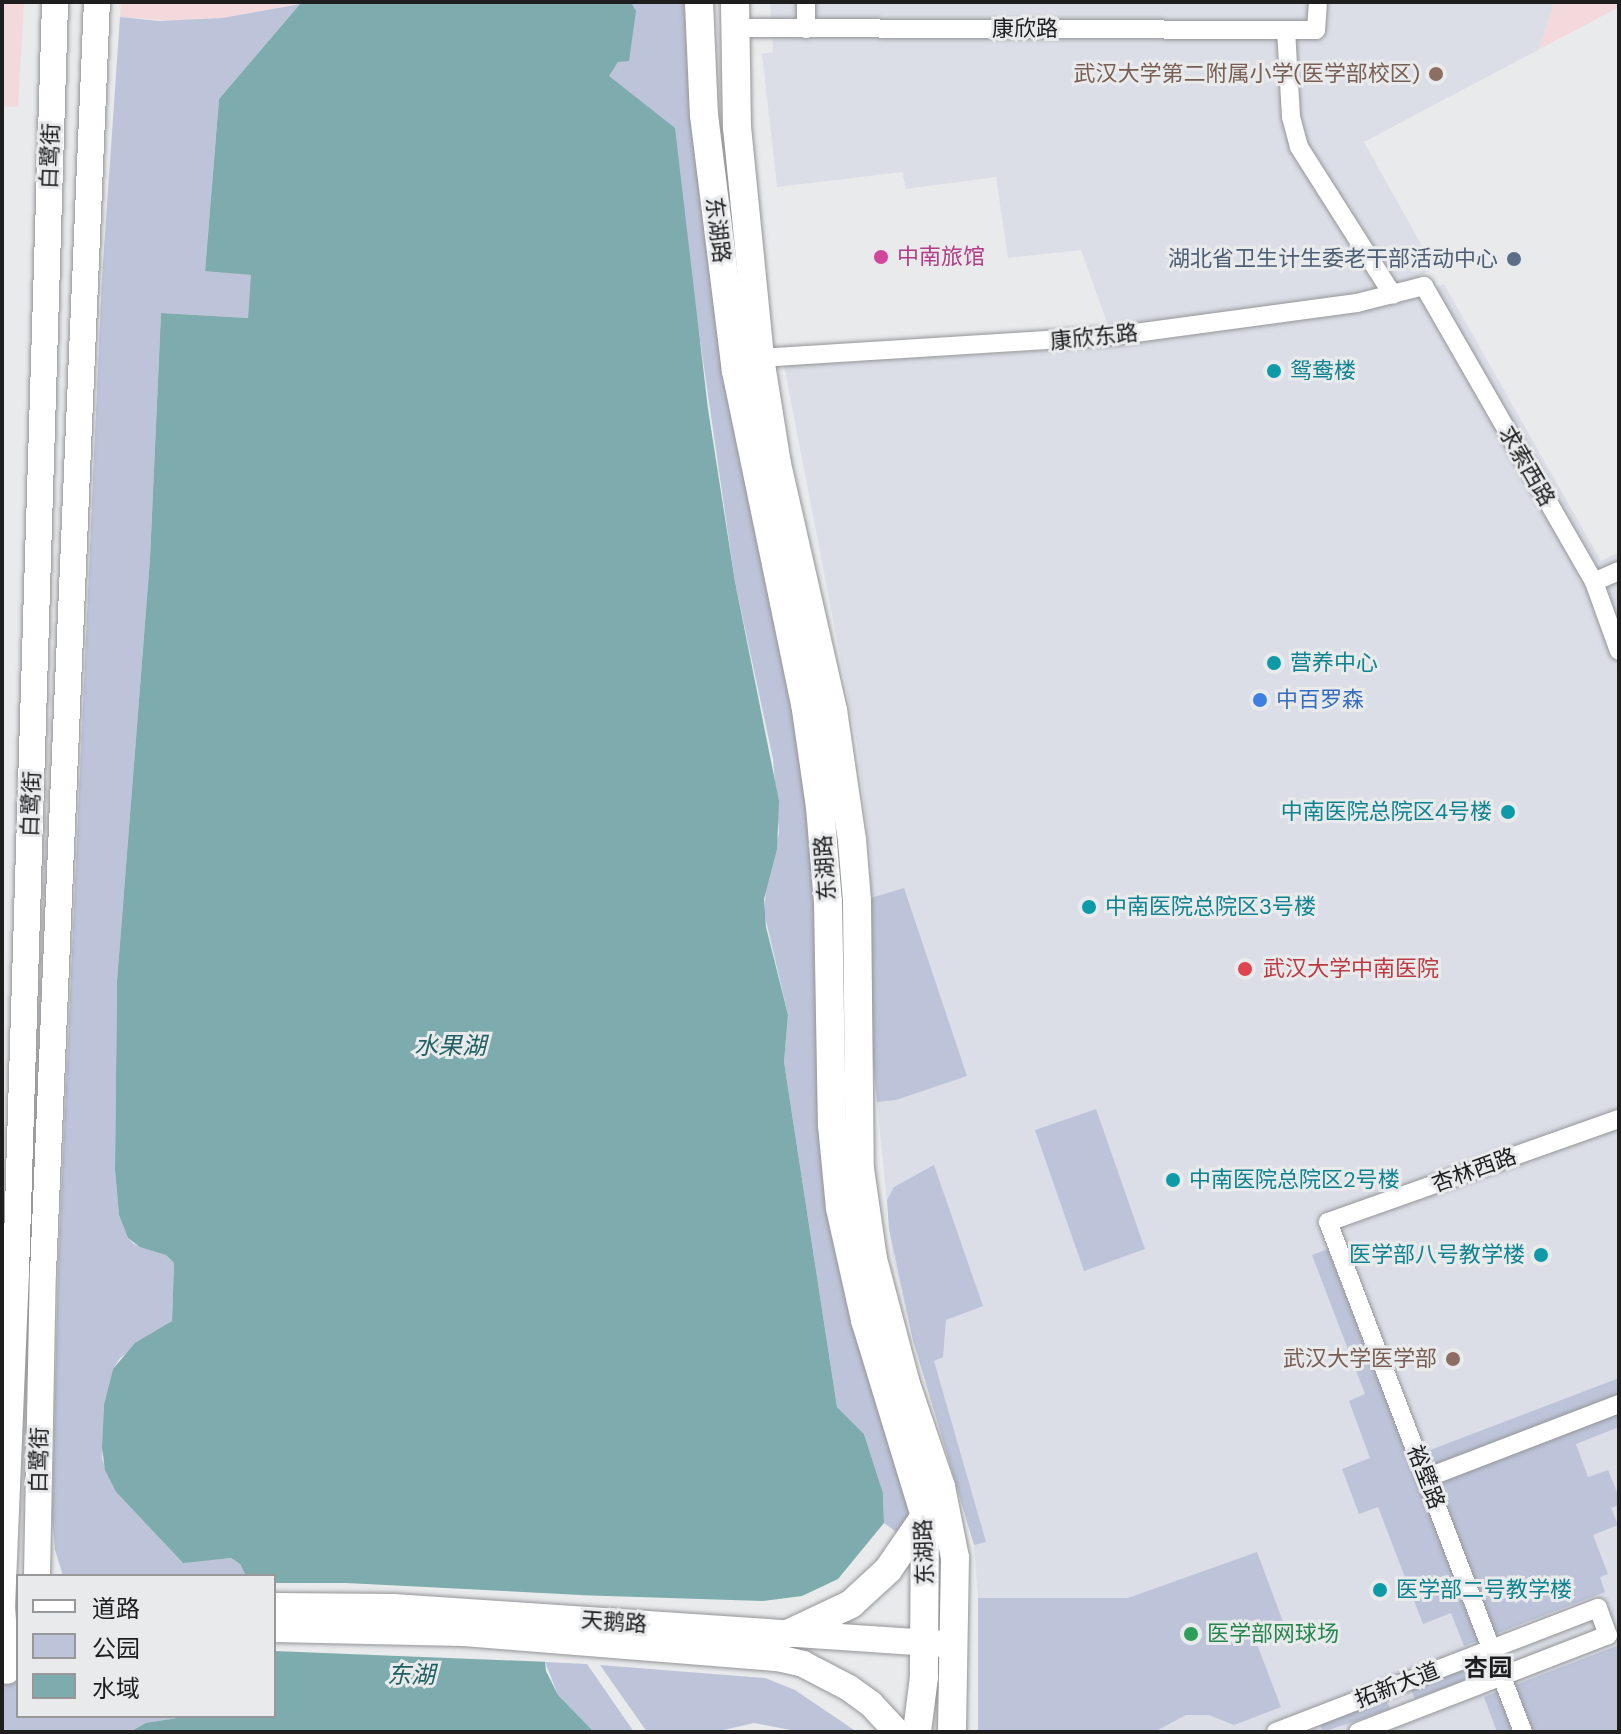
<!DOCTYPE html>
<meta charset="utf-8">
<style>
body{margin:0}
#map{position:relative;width:1621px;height:1734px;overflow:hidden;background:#e9eaec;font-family:"DM Sans","Noto Sans SC",sans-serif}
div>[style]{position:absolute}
.commercial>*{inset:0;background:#f3d8dc}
.built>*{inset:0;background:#dbdee7}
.green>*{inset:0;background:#bdc4d9}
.water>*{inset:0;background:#7eabad}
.pier>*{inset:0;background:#e9eaec}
.roads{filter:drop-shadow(0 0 2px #949597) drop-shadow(0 0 2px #949597)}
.minor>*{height:18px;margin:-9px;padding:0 9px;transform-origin:9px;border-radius:9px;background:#fff}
.secondary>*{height:26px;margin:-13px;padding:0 13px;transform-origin:13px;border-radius:13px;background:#fff}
.primary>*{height:28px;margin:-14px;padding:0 14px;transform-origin:14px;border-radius:14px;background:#fff}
.dots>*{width:22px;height:22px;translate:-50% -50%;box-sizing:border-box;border:4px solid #e9eaec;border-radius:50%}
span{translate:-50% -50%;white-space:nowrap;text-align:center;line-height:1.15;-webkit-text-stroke:6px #e9eaec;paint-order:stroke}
.street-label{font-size:22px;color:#1e1e1f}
.education-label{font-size:22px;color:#785e54}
.right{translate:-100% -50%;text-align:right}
.hotel-label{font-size:22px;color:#b23c85}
.left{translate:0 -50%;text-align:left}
.service-label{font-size:22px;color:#4e5e75}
.culture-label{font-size:22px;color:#0d838f}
.shop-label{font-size:22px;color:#366cbe}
.health-label{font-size:22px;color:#be3a42}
.leisure-label{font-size:22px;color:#27864d}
.water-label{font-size:24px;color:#216062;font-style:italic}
.neighbourhood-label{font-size:24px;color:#1e1e1f;font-weight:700}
.frame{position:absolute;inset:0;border:4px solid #1e1e1f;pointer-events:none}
.legend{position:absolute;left:16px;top:1574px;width:260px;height:144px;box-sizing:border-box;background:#e9eaec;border:2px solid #98989a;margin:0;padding:10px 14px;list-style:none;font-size:24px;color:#1e1e1f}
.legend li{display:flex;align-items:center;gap:16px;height:40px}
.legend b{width:40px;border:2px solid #98989a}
</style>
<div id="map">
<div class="commercial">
<div style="clip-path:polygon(2px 2px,24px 2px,18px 107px,2px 106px)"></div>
<div style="clip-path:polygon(121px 2px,306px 2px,223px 18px,176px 21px,120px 17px)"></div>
<div style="clip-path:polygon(1554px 2px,1619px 2px,1619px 7px,1538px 50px)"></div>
</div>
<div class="built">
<div style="clip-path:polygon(770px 2px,1554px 2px,1538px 50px,1364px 142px,1435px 269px,1407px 281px,1354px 294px,1109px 328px,1081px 250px,1008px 258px,996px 177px,906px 189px,902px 172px,777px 187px,762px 54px,773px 52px)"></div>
<div style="clip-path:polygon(1444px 284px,1601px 561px,1619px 552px,1619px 1732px,978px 1732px,978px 1598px,974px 1545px,913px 1340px,892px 1254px,871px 1041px,871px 863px,857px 744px,784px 365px,1050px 350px,1215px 330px,1360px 310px,1416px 298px)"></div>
</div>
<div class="green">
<div style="clip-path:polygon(631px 2px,684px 2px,691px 127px,790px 679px,819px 901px,915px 1515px,899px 1534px,884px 1523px,883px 1493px,864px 1434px,837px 1407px,784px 1062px,788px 1015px,764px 912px,766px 889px,779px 833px,773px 759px,735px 582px,694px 298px,608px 76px,618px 62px,636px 11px)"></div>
<div style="clip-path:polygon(300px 4px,219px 99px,205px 270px,252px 275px,248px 318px,161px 313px,150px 559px,117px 981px,115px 1170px,119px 1215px,128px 1238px,134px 1244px,166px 1255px,174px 1263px,172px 1321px,120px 1358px,113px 1369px,104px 1404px,102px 1459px,116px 1492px,182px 1562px,231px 1558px,240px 1564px,246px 1576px,63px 1576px,55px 1550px,52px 1517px,58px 1269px,102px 277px,120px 17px,159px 21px,222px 18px)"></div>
<div style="clip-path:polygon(904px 888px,967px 1076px,896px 1100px,877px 1102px,871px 1041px,871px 898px)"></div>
<div style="clip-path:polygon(1096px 1109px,1145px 1249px,1084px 1271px,1035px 1130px)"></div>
<div style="clip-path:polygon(934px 1165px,983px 1306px,946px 1320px,943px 1357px,934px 1361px,986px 1542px,974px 1545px,913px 1340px,889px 1229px,887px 1200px,894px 1187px)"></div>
<div style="clip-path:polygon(1328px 1249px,1409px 1458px,1619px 1378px,1619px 1427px,1576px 1444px,1588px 1477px,1608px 1470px,1619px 1497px,1619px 1505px,1611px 1508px,1618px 1525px,1593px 1535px,1608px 1574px,1600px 1577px,1605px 1592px,1464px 1646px,1451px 1613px,1423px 1624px,1378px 1507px,1359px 1514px,1342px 1469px,1370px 1458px,1349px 1401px,1365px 1394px,1312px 1255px)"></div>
<div style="clip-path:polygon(1257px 1552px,1285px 1627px,1255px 1639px,1281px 1707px,1234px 1725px,1209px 1715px,1186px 1715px,1154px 1732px,978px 1732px,978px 1598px,1128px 1598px)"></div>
<div style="clip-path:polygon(1619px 1645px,1619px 1732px,1497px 1732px,1484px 1697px)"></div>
<div style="clip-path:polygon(545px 1662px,587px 1664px,634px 1732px,594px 1732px,558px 1695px)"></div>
<div style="clip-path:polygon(1479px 1662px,1483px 1673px,1415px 1699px,1411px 1689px)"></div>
<div style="clip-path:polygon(600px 1665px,765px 1678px,795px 1690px,857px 1732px,801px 1732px,754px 1723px,715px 1732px,647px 1732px)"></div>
<div style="clip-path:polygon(18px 1681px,18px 1716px,189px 1716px,153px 1722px,130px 1732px,2px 1732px,2px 1685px)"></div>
<div style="clip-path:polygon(1386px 1698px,1390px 1709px,1323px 1732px,1320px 1724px)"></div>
</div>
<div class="water">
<div style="clip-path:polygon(306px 2px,631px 2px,636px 11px,629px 61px,618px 62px,609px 76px,675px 128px,708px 409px,735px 582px,779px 801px,777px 849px,764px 899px,766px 927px,788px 1015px,784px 1062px,837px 1407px,864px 1434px,883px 1493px,884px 1523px,838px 1579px,802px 1596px,763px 1601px,576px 1595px,561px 1602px,545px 1662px,546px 1671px,558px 1695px,594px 1732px,130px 1732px,146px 1723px,189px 1716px,274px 1716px,274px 1576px,246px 1576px,240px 1564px,231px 1558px,183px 1563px,116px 1492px,105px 1470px,102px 1448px,104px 1404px,113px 1369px,135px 1343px,172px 1321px,174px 1263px,166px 1255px,140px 1247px,128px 1238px,119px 1215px,115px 1170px,117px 981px,150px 559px,161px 313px,248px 318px,251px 275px,205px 271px,219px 99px,300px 4px)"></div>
</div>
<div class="pier">
<div style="clip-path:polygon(274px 1583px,346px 1583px,581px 1595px,580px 1599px,564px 1604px,549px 1662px,274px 1651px)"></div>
</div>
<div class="roads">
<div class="minor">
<div style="left:806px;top:2px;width:27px;rotate:90deg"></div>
<div style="left:733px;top:28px;width:583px;rotate:0.2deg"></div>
<div style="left:1316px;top:30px;width:28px;rotate:-86deg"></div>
<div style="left:1286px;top:30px;width:87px;rotate:86.7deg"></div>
<div style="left:1291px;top:117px;width:31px;rotate:75deg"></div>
<div style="left:1299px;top:147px;width:175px;rotate:57.6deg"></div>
<div style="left:760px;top:358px;width:354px;rotate:-3.6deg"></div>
<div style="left:1113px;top:336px;width:246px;rotate:-7.7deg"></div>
<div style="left:1357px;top:303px;width:69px;rotate:-14.2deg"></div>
<div style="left:1424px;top:286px;width:341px;rotate:60.1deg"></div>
<div style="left:1594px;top:582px;width:73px;rotate:70.1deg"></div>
<div style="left:1594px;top:582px;width:27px;rotate:-24deg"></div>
<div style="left:1426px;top:1478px;width:207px;rotate:-21deg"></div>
<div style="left:1276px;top:1732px;width:345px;rotate:-21.1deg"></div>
<div style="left:1598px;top:1608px;width:29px;rotate:70deg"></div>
<div style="left:1608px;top:1635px;width:268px;rotate:158.8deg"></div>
<div style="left:1523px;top:1732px;width:546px;rotate:-110.92deg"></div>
<div style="left:1328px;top:1222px;width:309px;rotate:-19.5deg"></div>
</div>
<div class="secondary">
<div style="left:37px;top:1576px;width:303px;rotate:-88.9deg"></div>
<div style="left:43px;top:1273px;width:1272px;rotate:-87.57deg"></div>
<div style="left:2px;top:1606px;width:333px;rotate:-87.6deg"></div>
<div style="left:16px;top:1273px;width:1272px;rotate:-88.24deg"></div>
<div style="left:274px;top:1606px;width:119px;rotate:0.5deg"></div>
<div style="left:393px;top:1607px;width:553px;rotate:3.83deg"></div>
<div style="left:2px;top:1608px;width:63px;rotate:85.5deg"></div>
<div style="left:274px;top:1629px;width:190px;rotate:1.2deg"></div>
<div style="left:464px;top:1633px;width:315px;rotate:4.6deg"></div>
<div style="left:778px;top:1658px;width:26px;rotate:13deg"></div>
<div style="left:803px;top:1664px;width:52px;rotate:27.6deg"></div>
<div style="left:849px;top:1688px;width:27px;rotate:36deg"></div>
<div style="left:871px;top:1704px;width:38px;rotate:47deg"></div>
</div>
<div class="primary">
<div style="left:699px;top:2px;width:113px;rotate:87.5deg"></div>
<div style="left:704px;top:115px;width:258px;rotate:82.9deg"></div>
<div style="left:736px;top:371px;width:339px;rotate:78.3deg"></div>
<div style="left:805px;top:703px;width:105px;rotate:81.8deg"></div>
<div style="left:820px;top:807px;width:95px;rotate:85.2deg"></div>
<div style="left:828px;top:902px;width:223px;rotate:89deg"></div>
<div style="left:832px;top:1125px;width:83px;rotate:84.5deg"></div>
<div style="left:840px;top:1208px;width:115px;rotate:77.4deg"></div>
<div style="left:865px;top:1320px;width:205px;rotate:73deg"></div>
<div style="left:925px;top:1516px;width:161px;rotate:90.4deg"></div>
<div style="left:924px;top:1677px;width:55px;rotate:97.3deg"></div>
<div style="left:735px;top:2px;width:125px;rotate:89.1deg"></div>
<div style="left:737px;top:127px;width:232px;rotate:84.3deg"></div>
<div style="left:760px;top:358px;width:107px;rotate:80.9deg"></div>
<div style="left:777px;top:464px;width:252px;rotate:77.2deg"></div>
<div style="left:833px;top:710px;width:131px;rotate:81.7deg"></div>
<div style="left:852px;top:840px;width:61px;rotate:85.3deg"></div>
<div style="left:857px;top:901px;width:268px;rotate:89.4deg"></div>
<div style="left:860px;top:1169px;width:91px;rotate:81.8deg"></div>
<div style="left:873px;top:1259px;width:129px;rotate:75.2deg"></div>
<div style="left:906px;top:1384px;width:109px;rotate:71.2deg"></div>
<div style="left:941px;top:1487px;width:72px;rotate:78.8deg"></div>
<div style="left:955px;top:1558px;width:174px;rotate:91deg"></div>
<div style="left:790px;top:1633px;width:68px;rotate:-25.4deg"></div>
<div style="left:851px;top:1604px;width:50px;rotate:-42.6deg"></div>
<div style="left:888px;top:1570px;width:65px;rotate:-55.6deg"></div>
</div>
</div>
<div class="dots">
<div style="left:1436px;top:74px;background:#8d6e63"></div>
<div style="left:881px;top:257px;background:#d1479c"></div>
<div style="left:1514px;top:259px;background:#5c6f8a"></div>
<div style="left:1274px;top:371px;background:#0f9aa8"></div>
<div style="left:1274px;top:663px;background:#0f9aa8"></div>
<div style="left:1260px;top:700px;background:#3f7fe0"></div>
<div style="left:1508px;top:812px;background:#0f9aa8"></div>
<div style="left:1089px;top:907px;background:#0f9aa8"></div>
<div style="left:1245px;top:969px;background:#e0444e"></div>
<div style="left:1173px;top:1180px;background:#0f9aa8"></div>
<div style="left:1541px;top:1255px;background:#0f9aa8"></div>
<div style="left:1453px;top:1359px;background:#8d6e63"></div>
<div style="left:1380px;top:1590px;background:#0f9aa8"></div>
<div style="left:1191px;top:1634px;background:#2e9e5b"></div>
</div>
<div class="street-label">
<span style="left:1025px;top:29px">康欣路</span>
<span style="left:50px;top:156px;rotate:-88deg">白鹭街</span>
<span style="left:718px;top:230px;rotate:83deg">东湖路</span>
<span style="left:1094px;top:337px;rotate:-6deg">康欣东路</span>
<span style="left:1527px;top:466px;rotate:60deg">求索西路</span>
<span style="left:31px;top:804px;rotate:-88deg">白鹭街</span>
<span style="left:825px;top:868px;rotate:-94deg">东湖路</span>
<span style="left:1474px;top:1170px;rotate:-20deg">杏林西路</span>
<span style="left:39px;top:1460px;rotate:-89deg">白鹭街</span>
<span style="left:1426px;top:1477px;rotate:69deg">裕壁路</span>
<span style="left:924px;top:1552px;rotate:-92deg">东湖路</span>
<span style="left:614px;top:1622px;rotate:4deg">天鹅路</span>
<span style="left:1397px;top:1685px;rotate:-21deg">拓新大道</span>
</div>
<div class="education-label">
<span class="right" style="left:1420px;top:74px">武汉大学第二附属小学(医学部校区)</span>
<span class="right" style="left:1437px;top:1359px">武汉大学医学部</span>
</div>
<div class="hotel-label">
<span class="left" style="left:897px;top:257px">中南旅馆</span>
</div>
<div class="service-label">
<span class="right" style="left:1498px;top:259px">湖北省卫生计生委老干部活动中心</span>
</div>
<div class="culture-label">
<span class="left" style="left:1290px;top:371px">鸳鸯楼</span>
<span class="left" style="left:1290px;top:663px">营养中心</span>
<span class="right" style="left:1492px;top:812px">中南医院总院区4号楼</span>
<span class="left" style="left:1105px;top:907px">中南医院总院区3号楼</span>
<span class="left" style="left:1189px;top:1180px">中南医院总院区2号楼</span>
<span class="right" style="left:1525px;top:1255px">医学部八号教学楼</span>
<span class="left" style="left:1396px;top:1590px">医学部二号教学楼</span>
</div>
<div class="shop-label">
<span class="left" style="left:1276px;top:700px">中百罗森</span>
</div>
<div class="health-label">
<span class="left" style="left:1263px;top:969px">武汉大学中南医院</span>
</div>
<div class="leisure-label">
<span class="left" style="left:1207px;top:1634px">医学部网球场</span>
</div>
<div class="water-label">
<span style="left:450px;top:1046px">水果湖</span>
<span style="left:411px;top:1675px">东湖</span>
</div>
<div class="neighbourhood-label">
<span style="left:1488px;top:1668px">杏园</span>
</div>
<div class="frame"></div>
<ul class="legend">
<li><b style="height:10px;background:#fff"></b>道路</li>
<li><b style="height:22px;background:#bdc4d9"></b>公园</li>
<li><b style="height:22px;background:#7eabad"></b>水域</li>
</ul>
</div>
